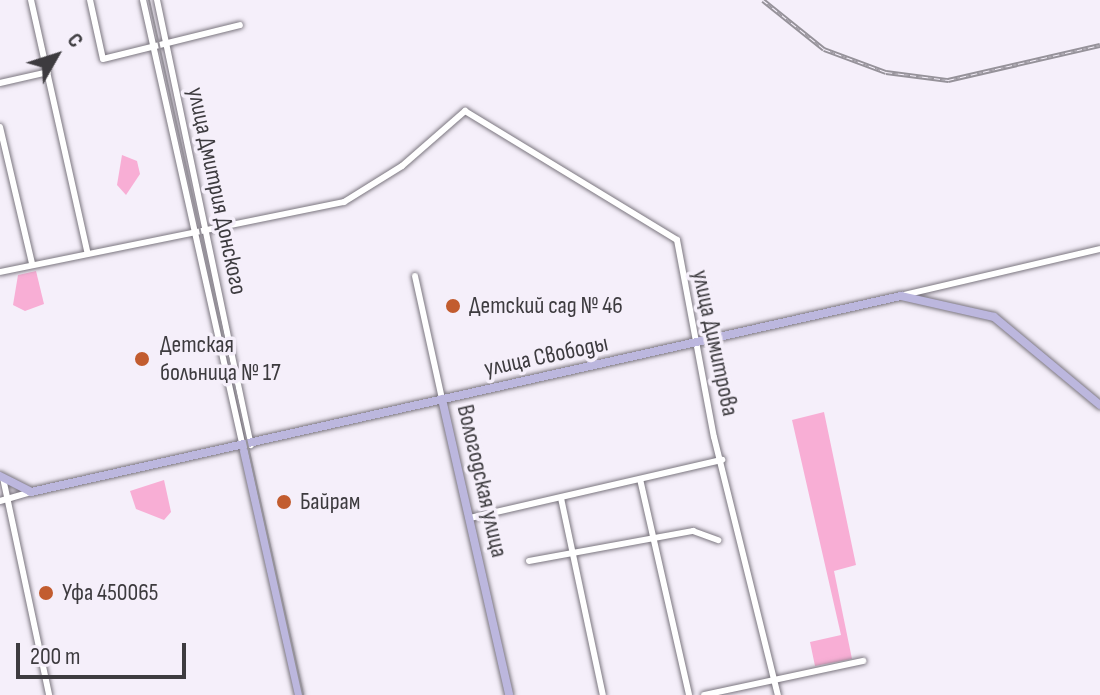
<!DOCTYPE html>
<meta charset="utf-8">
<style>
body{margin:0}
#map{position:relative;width:1100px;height:695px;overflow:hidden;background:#f5effa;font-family:"Sofia Sans Condensed",sans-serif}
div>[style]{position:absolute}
.green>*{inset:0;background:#f8aed5}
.roads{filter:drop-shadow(0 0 2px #7b767f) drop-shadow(0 0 2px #7b767f)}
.minor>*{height:6px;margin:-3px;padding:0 3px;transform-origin:3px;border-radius:3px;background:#fff}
.major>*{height:8px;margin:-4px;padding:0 4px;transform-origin:4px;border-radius:4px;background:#bcb7de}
.tram>*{height:2px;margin:-1px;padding:0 1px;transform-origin:1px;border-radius:1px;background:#96929a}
.rail>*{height:5px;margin-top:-2.5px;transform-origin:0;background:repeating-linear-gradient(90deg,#f5effa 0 6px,#96929a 0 12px);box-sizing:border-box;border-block:2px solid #96929a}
.dots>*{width:22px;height:22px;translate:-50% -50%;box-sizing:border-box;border:4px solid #f5effa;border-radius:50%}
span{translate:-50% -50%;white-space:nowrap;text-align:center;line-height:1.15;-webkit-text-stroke:7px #f5effa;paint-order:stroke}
.street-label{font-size:24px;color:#3d3b3f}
.poi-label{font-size:24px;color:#3d3b3f}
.left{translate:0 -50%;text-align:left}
.north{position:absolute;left:16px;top:16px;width:80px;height:80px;-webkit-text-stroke:6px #f5effa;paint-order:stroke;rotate:51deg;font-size:22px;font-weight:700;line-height:32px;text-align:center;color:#3d3b3f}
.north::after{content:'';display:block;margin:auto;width:28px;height:36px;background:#3d3b3f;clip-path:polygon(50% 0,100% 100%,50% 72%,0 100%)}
.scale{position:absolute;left:16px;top:643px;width:170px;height:36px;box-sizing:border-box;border:4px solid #3d3b3f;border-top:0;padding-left:10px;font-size:24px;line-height:28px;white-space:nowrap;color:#3d3b3f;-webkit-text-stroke:6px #f5effa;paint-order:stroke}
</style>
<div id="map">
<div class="green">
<div style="clip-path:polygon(122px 155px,137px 161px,140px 174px,126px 195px,117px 185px)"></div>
<div style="clip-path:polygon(36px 271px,44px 304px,25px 311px,13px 305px,18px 275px)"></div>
<div style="clip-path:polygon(824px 412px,856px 565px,834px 571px,852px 659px,815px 666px,810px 642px,841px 635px,792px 420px)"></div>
<div style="clip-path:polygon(164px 480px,171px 512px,164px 520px,136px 509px,130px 491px)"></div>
</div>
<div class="roads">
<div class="minor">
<div style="left:31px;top:0;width:257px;rotate:77.4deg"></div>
<div style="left:90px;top:0;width:60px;rotate:77.6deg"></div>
<div style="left:103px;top:59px;width:141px;rotate:-13.9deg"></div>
<div style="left:143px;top:0;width:459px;rotate:77.4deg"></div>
<div style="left:157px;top:0;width:455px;rotate:78.1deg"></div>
<div style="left:0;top:83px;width:49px;rotate:-12.9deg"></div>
<div style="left:0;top:127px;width:140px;rotate:76.8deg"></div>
<div style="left:0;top:272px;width:351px;rotate:-11.5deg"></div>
<div style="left:344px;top:202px;width:68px;rotate:-31.8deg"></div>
<div style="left:402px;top:166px;width:84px;rotate:-41.1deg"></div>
<div style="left:465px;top:111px;width:248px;rotate:31.3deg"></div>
<div style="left:677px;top:240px;width:200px;rotate:79.4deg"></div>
<div style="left:714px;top:437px;width:266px;rotate:76.1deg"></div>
<div style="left:415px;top:276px;width:126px;rotate:77.6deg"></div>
<div style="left:904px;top:295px;width:201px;rotate:-13.2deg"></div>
<div style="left:3px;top:478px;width:222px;rotate:78deg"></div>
<div style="left:640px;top:479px;width:221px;rotate:77.2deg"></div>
<div style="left:561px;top:498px;width:201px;rotate:78deg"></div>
<div style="left:0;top:501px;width:32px;rotate:-16deg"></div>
<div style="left:470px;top:518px;width:259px;rotate:-13deg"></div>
<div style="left:529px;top:561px;width:167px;rotate:-10.4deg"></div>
<div style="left:693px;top:531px;width:27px;rotate:20deg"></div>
<div style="left:704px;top:695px;width:163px;rotate:-12.1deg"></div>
</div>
<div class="major">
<div style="left:442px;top:399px;width:303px;rotate:77.2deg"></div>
<div style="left:244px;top:451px;width:250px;rotate:77.3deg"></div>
<div style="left:0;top:476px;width:35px;rotate:27deg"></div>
<div style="left:31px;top:492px;width:892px;rotate:-12.7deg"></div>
<div style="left:901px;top:296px;width:95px;rotate:12.7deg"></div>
<div style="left:994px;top:317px;width:138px;rotate:39.7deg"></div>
</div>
</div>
<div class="tram">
<div style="left:149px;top:0;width:712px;rotate:77.51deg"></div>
</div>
<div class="rail">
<div style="left:763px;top:0;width:78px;rotate:38.8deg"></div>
<div style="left:824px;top:49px;width:66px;rotate:20.4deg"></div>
<div style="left:886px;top:72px;width:63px;rotate:7.4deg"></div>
<div style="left:948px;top:80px;width:156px;rotate:-13deg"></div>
</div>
<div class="dots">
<div style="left:453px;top:306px;background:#c25c2f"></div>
<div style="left:142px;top:359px;background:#c25c2f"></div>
<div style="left:284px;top:502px;background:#c25c2f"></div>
<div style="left:46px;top:593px;background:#c25c2f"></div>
</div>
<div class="street-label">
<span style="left:217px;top:191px;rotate:78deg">улица Дмитрия Донского</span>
<span style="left:715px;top:343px;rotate:78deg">улица Димитрова</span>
<span style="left:546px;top:356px;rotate:-12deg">улица Свободы</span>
<span style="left:482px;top:481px;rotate:77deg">Вологодская улица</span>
</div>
<div class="poi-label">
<span class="left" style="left:469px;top:306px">Детский сад № 46</span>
<span class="left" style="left:160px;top:359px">Детская<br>больница № 17</span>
<span class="left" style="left:300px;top:502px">Байрам</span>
<span class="left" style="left:62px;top:593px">Уфа 450065</span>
</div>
<div class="north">С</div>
<div class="scale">200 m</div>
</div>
